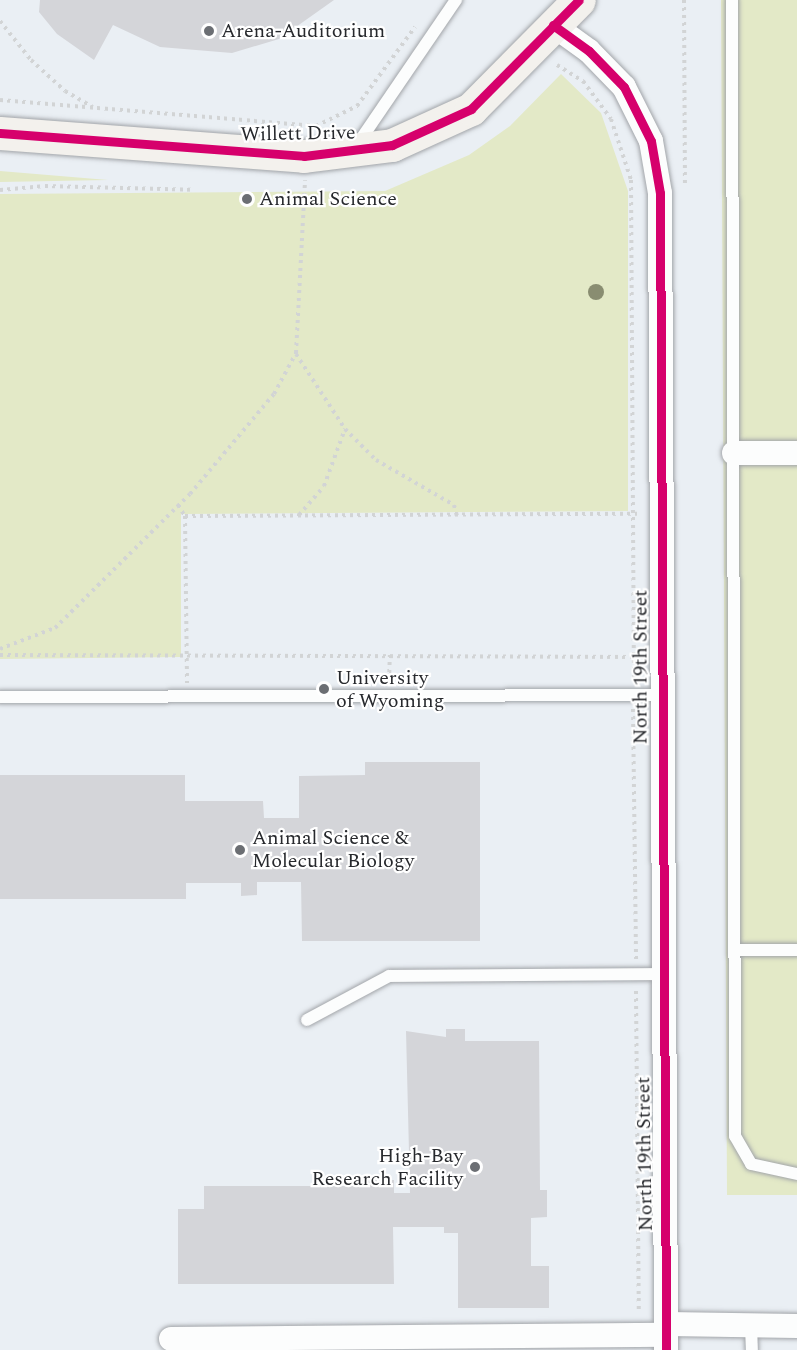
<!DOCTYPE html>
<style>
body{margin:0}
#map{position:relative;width:797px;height:1350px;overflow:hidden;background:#eaeff4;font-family:Spectral,serif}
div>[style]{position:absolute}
.green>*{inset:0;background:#e3e9c7}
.building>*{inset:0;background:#d4d5d9}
.path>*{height:4px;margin-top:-2px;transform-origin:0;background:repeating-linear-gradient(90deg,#d2d4d5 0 3px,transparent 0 7.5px)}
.roads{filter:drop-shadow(0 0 2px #a2a5a9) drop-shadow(0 0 2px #a2a5a9)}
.lane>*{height:12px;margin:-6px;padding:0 6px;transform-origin:6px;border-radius:6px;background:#fcfdfd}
.street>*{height:24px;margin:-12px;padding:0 12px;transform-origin:12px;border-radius:12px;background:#fcfdfd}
.secondary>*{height:33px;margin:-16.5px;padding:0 16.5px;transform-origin:16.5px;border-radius:16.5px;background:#f3f1ed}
.cycleway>*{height:9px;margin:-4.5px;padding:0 4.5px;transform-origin:4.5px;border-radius:4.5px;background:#d6006c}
.trees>*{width:16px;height:16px;margin:-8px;border-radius:50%;background:#898d71}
.dots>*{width:16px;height:16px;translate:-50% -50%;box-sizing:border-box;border:3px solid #fff;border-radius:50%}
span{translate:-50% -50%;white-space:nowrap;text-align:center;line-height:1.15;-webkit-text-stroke:4.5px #fff;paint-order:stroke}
.poi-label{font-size:20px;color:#27292d}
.left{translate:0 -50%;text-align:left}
.right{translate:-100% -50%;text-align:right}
.street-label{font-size:20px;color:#27292d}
</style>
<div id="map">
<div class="green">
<div style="clip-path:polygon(721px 0,797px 0,797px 1195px,727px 1195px)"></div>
<div style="clip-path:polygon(561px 74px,601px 113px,628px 191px,628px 511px,181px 514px,181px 657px,0 659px,0 194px,385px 191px,469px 155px,510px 126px)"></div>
<div style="clip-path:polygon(0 171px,108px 180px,0 182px)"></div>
</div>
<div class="building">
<div style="clip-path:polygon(40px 0,334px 0,279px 39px,232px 53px,160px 47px,113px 25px,94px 60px,57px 34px,39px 12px)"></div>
<div style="clip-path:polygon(365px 762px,480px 762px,480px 941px,302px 941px,301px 882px,257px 882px,257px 895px,241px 896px,241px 883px,186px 883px,186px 899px,0 899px,0 775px,185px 775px,185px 801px,263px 801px,264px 818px,299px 818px,299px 776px,365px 775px)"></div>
<div style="clip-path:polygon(446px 1029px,465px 1029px,465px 1041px,539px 1041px,540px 1190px,547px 1190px,547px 1217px,531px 1218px,531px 1266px,549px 1266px,549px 1308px,458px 1308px,458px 1233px,444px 1233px,444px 1227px,393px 1227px,394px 1284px,178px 1284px,178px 1209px,204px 1209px,204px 1186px,361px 1186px,361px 1180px,394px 1180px,394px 1193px,410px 1193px,406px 1031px,446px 1037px)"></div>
</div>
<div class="path">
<div style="left:684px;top:0;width:185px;rotate:89.7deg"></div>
<div style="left:0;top:21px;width:50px;rotate:51.5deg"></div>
<div style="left:31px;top:60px;width:46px;rotate:42.4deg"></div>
<div style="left:65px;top:91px;width:32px;rotate:30deg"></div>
<div style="left:557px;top:65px;width:31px;rotate:32deg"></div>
<div style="left:583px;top:81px;width:47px;rotate:53.6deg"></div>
<div style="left:611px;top:119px;width:64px;rotate:71.8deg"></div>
<div style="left:631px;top:180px;width:501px;rotate:89.66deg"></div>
<div style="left:0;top:100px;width:317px;rotate:4.7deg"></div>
<div style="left:316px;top:126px;width:46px;rotate:-26deg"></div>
<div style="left:357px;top:106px;width:98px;rotate:-53.7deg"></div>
<div style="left:0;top:190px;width:45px;rotate:-5.1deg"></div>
<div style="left:45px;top:186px;width:148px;rotate:1.5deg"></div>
<div style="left:296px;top:354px;width:90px;rotate:56.8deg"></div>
<div style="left:345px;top:429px;width:44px;rotate:45deg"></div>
<div style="left:376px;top:460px;width:90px;rotate:30deg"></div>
<div style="left:454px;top:505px;width:11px;rotate:75deg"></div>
<div style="left:178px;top:505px;width:13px;rotate:58deg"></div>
<div style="left:185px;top:516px;width:452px;rotate:-0.3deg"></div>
<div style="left:299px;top:515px;width:38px;rotate:-49deg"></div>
<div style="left:324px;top:486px;width:61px;rotate:-69.8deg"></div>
<div style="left:185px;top:516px;width:167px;rotate:89.3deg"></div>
<div style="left:0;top:649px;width:59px;rotate:-20.9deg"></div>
<div style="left:55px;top:628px;width:190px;rotate:-44.8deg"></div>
<div style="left:190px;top:494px;width:131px;rotate:-50deg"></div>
<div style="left:274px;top:394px;width:47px;rotate:-61.8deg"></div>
<div style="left:296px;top:353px;width:173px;rotate:-87deg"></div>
<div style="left:0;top:655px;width:638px;rotate:0.18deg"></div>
<div style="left:389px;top:680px;width:25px;rotate:-88deg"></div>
<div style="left:633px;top:709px;width:250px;rotate:89.3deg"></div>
<div style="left:636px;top:991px;width:322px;rotate:89.5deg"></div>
</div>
<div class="roads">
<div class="lane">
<div style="left:732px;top:0;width:1136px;rotate:89.85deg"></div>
<div style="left:735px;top:1136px;width:32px;rotate:60deg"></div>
<div style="left:751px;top:1164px;width:47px;rotate:12.3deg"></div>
<div style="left:357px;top:145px;width:176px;rotate:-55.7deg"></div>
<div style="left:0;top:697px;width:659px;rotate:-0.17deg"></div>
<div style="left:738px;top:950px;width:59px"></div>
<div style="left:307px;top:1020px;width:93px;rotate:-28.2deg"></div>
<div style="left:389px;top:976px;width:272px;rotate:-0.4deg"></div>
<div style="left:751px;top:1325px;width:25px;rotate:88deg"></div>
</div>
<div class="street">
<div style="left:553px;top:25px;width:44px;rotate:35.8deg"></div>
<div style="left:589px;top:51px;width:50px;rotate:45.8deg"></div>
<div style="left:624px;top:87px;width:60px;rotate:63.4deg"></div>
<div style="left:651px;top:141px;width:53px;rotate:80.2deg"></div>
<div style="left:660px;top:193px;width:1157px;rotate:89.7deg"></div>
<div style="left:734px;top:453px;width:63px"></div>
<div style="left:666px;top:1324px;width:131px;rotate:0.9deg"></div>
<div style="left:171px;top:1339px;width:495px;rotate:-0.5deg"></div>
</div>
<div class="secondary">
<div style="left:0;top:133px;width:305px;rotate:4.3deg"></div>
<div style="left:304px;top:156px;width:89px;rotate:-7.1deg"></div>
<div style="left:392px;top:145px;width:87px;rotate:-24.5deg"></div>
<div style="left:471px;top:109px;width:153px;rotate:-45.3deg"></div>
</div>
</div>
<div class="cycleway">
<div style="left:553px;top:25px;width:44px;rotate:35.8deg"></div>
<div style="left:589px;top:51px;width:50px;rotate:45.8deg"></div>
<div style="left:624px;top:87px;width:60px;rotate:63.4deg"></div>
<div style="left:651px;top:141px;width:53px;rotate:80.2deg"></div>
<div style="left:660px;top:193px;width:1157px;rotate:89.7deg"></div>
<div style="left:0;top:133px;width:305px;rotate:4.3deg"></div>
<div style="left:304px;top:156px;width:89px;rotate:-7.1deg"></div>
<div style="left:392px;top:145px;width:87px;rotate:-24.5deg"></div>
<div style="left:471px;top:109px;width:153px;rotate:-45.3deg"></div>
</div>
<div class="trees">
<div style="left:596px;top:292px"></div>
</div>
<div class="dots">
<div style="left:209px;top:31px;background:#6b6e73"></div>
<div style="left:247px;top:199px;background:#6b6e73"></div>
<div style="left:324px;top:689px;background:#6b6e73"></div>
<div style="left:240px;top:850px;background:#6b6e73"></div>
<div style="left:475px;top:1167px;background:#6b6e73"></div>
</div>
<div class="poi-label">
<span class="left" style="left:221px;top:31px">Arena-Auditorium</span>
<span class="left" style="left:259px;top:199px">Animal Science</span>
<span class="left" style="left:336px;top:690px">University<br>of Wyoming</span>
<span class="left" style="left:252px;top:850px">Animal Science &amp;<br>Molecular Biology</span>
<span class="right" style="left:463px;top:1168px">High-Bay<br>Research Facility</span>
</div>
<div class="street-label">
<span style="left:298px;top:134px;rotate:-1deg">Willett Drive</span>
<span style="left:641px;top:667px;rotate:-90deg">North 19th Street</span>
<span style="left:645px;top:1154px;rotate:-91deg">North 19th Street</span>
</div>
</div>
